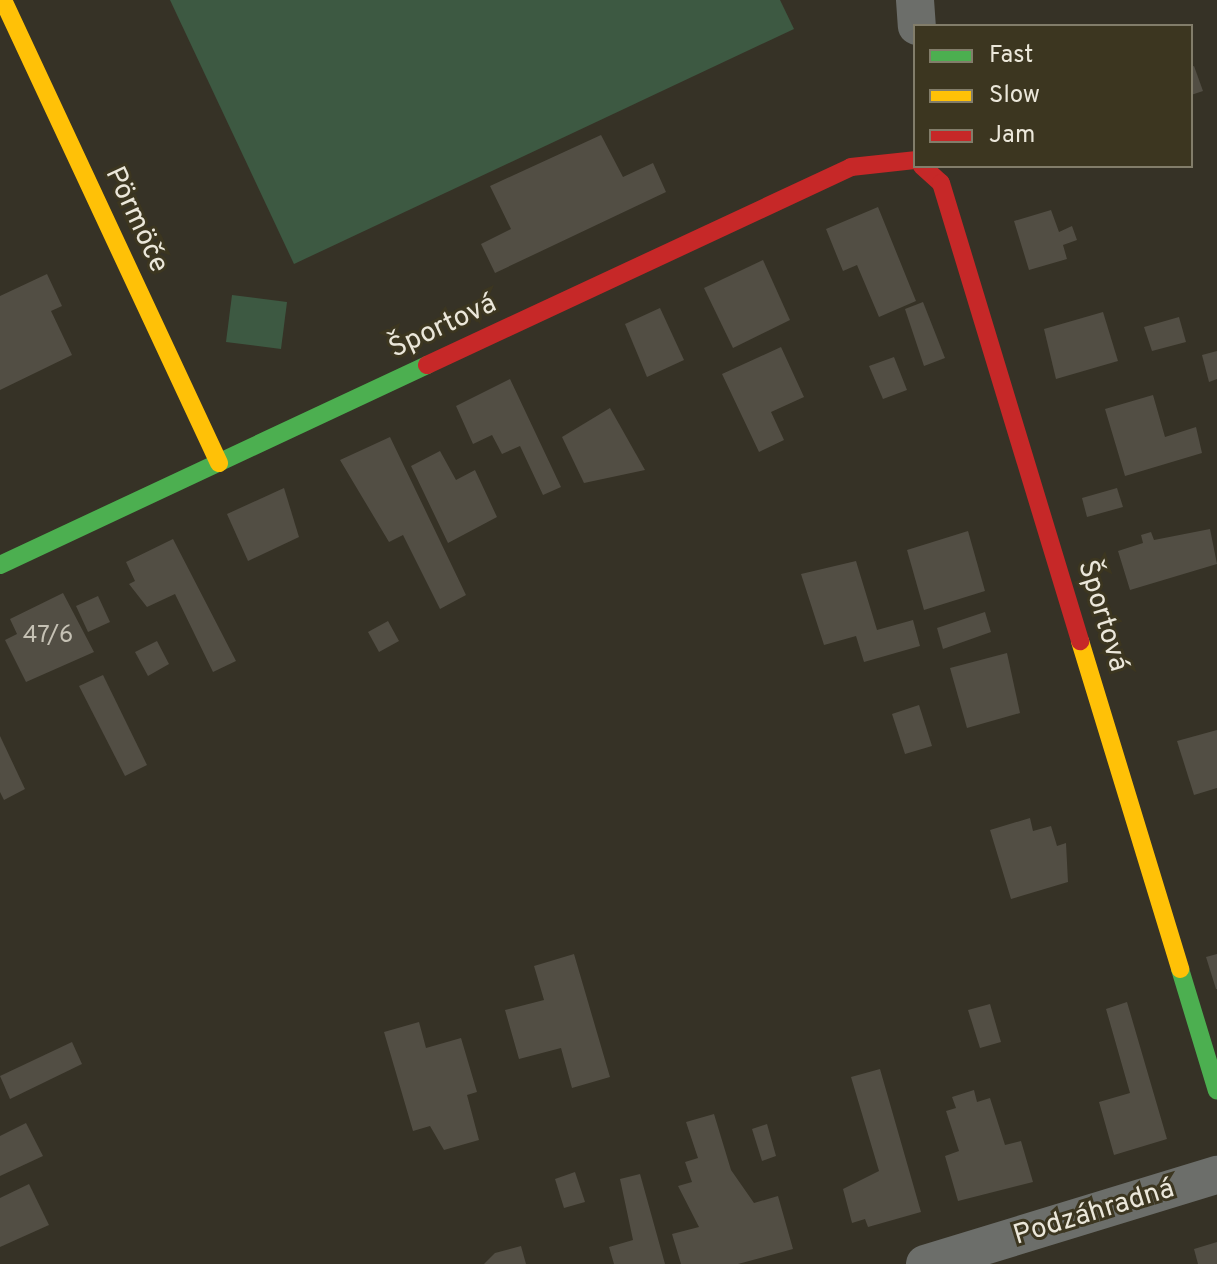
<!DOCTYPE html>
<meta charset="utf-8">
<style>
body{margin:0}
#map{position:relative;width:1217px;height:1264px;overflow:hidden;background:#363226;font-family:Overpass,sans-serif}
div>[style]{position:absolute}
.green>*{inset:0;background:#3d5942}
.building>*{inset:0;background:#524e44}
.street>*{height:38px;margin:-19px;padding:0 19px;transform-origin:19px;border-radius:19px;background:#6c6e6a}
.fast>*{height:18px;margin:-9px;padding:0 9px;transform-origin:9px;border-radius:9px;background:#4caf50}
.slow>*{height:18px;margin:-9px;padding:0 9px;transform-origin:9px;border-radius:9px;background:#ffc107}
.jam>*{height:18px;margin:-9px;padding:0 9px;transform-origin:9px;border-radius:9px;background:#c62828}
span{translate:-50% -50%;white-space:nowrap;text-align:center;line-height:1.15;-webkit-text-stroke:6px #3c3620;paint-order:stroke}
.number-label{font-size:24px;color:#c5c1b4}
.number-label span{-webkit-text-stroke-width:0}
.street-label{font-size:28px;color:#ebe7da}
.legend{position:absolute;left:913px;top:24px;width:280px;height:144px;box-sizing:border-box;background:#3c3620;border:2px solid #827d6a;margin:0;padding:10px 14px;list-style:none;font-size:24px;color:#ebe7da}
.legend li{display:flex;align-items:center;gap:16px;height:40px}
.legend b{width:40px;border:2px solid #827d6a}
</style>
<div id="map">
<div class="green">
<div style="clip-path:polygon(170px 0,780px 0,794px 29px,294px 264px)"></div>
<div style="clip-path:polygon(232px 295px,287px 302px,281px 349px,226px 342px)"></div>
</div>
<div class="building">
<div style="clip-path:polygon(1194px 66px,1203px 91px,1191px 95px,1191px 67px)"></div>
<div style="clip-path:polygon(601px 135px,623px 177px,653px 163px,666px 192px,495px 273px,481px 244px,511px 229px,490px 186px)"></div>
<div style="clip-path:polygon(878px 207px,916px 301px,879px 317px,857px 265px,843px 271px,826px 229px)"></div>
<div style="clip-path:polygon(1051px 210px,1059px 232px,1072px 226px,1077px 240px,1063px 245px,1067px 259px,1029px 270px,1014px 221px)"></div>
<div style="clip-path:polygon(763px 260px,790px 320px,733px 348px,704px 288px)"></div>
<div style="clip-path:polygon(47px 274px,62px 306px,51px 311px,72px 355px,0 390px,0 296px)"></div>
<div style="clip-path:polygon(923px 302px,945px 358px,924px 366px,905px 309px)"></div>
<div style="clip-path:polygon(660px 308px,684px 360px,647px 377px,625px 324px)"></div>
<div style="clip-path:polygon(1103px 312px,1118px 361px,1056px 379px,1044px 329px)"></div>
<div style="clip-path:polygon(1179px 317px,1186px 342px,1152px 351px,1144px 327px)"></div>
<div style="clip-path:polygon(781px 347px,804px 397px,771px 412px,784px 440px,759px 452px,722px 374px)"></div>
<div style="clip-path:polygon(1217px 351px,1217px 379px,1209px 382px,1202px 355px)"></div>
<div style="clip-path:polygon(894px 357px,907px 390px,883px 399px,869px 366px)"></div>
<div style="clip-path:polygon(510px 379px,561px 487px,543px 495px,520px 446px,502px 454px,492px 435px,473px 444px,456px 406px)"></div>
<div style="clip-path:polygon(1153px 395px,1165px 437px,1196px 427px,1202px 453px,1125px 476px,1105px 409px)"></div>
<div style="clip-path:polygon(610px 408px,645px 470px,584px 483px,562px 437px)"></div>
<div style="clip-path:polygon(390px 437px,466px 595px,440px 609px,403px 535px,389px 542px,340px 460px)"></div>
<div style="clip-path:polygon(440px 451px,456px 480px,475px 470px,497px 517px,448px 543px,411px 466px)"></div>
<div style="clip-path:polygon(284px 488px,299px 537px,248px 561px,227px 514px)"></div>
<div style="clip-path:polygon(1117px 488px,1123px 507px,1087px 517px,1082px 498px)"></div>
<div style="clip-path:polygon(1210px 529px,1217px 564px,1130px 590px,1118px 551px,1143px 543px,1141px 535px,1151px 532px,1154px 540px)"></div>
<div style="clip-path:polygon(968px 531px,985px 591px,924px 610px,907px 550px)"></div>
<div style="clip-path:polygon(173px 539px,236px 661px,213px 672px,175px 594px,147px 607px,129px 584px,135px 581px,126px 562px)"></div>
<div style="clip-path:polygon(856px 561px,877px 630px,913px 620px,920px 646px,864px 662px,856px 636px,824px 645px,801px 574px)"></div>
<div style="clip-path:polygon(63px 593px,94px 652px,26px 682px,5px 640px,17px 634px,10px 619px)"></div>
<div style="clip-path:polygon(98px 596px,110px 622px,88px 632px,76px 606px)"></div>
<div style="clip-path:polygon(985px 612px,991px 632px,943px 649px,937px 628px)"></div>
<div style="clip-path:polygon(388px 621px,399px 641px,379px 652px,368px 632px)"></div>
<div style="clip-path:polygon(157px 641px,169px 664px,148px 676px,135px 652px)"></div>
<div style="clip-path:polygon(1007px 653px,1020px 713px,967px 728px,950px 668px)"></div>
<div style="clip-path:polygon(103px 675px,147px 765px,125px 776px,79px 686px)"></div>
<div style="clip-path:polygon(919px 705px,932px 746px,905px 754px,892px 714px)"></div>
<div style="clip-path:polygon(1217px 730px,1217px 788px,1194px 795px,1177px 741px)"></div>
<div style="clip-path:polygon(0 736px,25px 789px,4px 800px,0 792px)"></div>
<div style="clip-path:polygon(1030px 818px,1033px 831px,1051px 826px,1057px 846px,1066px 843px,1068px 882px,1011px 899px,990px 830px)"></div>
<div style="clip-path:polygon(574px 954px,610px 1077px,572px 1088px,561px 1048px,519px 1059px,505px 1010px,544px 1000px,534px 966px)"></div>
<div style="clip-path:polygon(1217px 954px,1217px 989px,1216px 989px,1206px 957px)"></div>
<div style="clip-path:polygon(1127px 1002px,1167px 1139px,1114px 1155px,1099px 1102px,1130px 1093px,1106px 1009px)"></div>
<div style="clip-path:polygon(990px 1004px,1001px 1042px,980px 1048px,968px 1010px)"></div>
<div style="clip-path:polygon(419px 1022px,426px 1048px,461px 1038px,477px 1092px,467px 1095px,479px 1140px,444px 1150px,430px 1126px,413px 1131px,384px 1032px)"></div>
<div style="clip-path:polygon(72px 1042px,82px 1064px,10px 1099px,0 1076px)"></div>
<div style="clip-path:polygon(880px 1069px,921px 1212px,868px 1227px,865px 1219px,852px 1223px,843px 1189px,879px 1171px,851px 1077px)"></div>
<div style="clip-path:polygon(974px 1090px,977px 1102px,990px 1098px,1005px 1145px,1021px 1141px,1033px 1182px,958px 1201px,945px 1156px,959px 1151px,946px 1111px,956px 1108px,952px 1097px)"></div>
<div style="clip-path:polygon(714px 1114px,731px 1170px,754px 1203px,778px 1196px,793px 1249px,738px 1264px,681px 1264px,672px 1234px,699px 1227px,678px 1186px,692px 1182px,685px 1162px,698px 1158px,686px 1122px)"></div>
<div style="clip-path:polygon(26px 1123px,43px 1156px,0 1176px,0 1136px)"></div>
<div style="clip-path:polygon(767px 1124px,776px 1156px,762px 1161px,752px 1129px)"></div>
<div style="clip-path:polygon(575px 1172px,585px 1202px,564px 1208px,555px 1179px)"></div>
<div style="clip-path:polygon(640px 1174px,665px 1264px,614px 1264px,609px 1247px,633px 1240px,620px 1179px)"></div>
<div style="clip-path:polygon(29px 1184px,49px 1225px,0 1247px,0 1198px)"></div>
<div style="clip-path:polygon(1217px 1242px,1217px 1264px,1198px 1264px,1194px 1249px)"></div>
<div style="clip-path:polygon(521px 1246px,526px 1264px,484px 1264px,495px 1253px)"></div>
</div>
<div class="street">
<div style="left:915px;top:0;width:26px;rotate:86deg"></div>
<div style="left:925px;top:1264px;width:305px;rotate:-17deg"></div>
</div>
<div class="fast">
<div style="left:0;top:565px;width:472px;rotate:-25.1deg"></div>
<div style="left:1180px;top:969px;width:127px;rotate:73.1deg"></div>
</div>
<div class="slow">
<div style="left:3px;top:0;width:511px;rotate:64.99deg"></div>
<div style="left:1080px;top:641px;width:343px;rotate:73deg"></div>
</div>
<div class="jam">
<div style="left:922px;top:166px;width:25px;rotate:42deg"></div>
<div style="left:941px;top:183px;width:479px;rotate:73.1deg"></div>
<div style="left:427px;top:365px;width:468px;rotate:-25deg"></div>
<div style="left:851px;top:167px;width:64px;rotate:-6.2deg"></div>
</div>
<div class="number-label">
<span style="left:48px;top:637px">47/6</span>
</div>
<div class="street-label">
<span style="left:136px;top:220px;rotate:65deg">Pörmöče</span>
<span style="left:443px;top:327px;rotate:-25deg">Športová</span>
<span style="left:1102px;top:616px;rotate:73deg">Športová</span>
<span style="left:1094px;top:1213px;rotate:-17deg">Podzáhradná</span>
</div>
<ul class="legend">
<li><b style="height:10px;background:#4caf50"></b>Fast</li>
<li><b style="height:10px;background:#ffc107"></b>Slow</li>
<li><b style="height:10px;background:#c62828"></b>Jam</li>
</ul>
</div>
